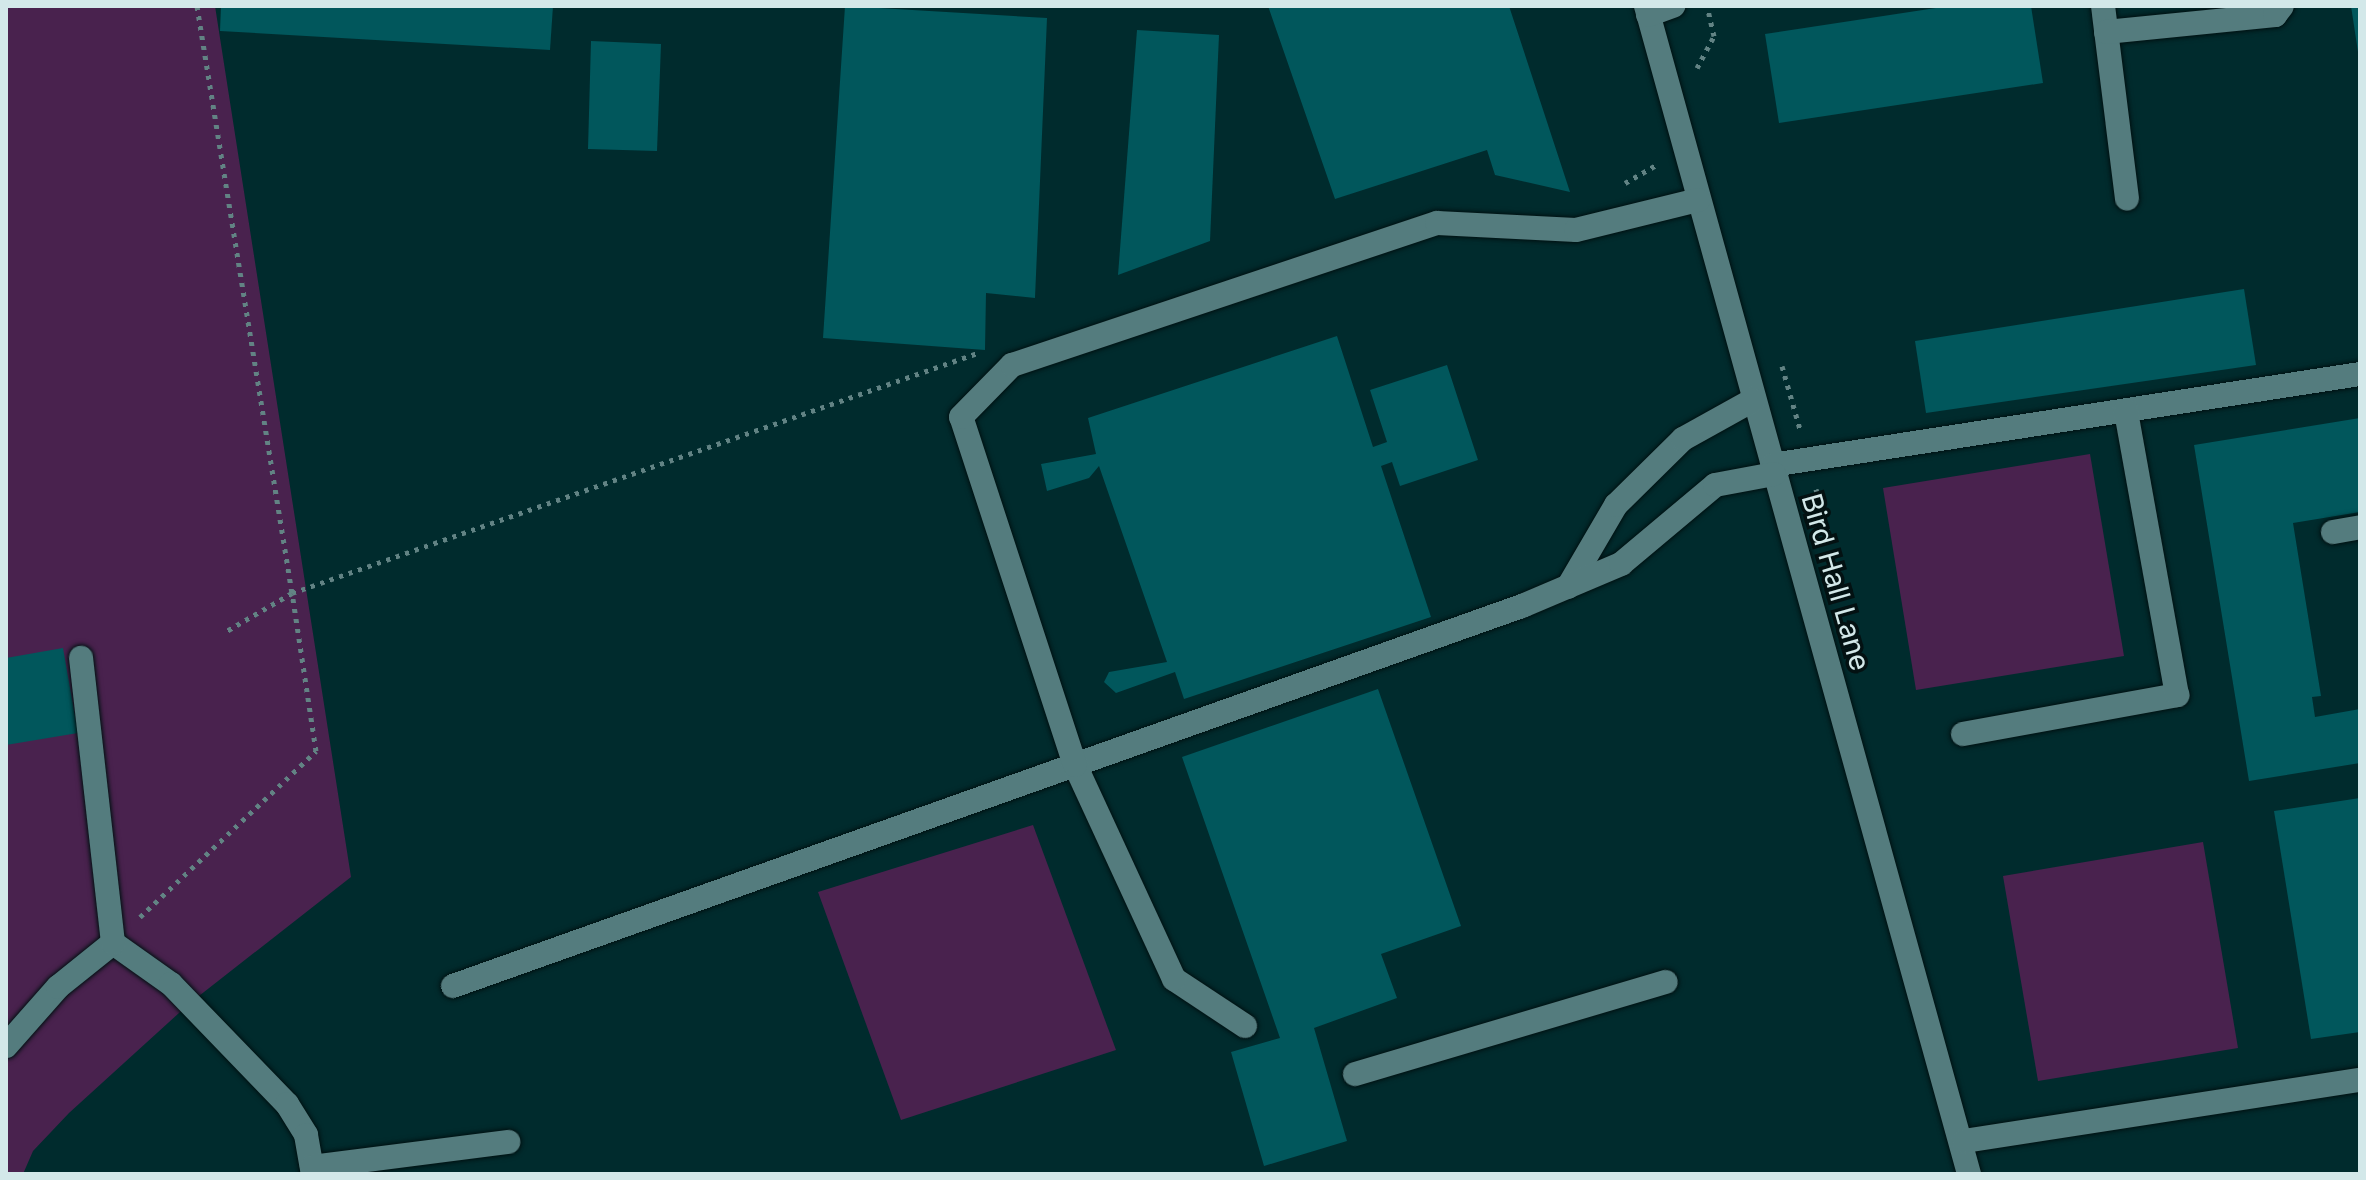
<!DOCTYPE html>
<style>
body{margin:0}
#map{position:relative;width:2366px;height:1180px;overflow:hidden;background:#002b2d;font-family:Inter,sans-serif}
div>[style]{position:absolute}
.green>*{inset:0;background:#49224e}
.building>*{inset:0;background:#01575c}
.path>*{height:5px;margin-top:-2.5px;transform-origin:0;background:repeating-linear-gradient(90deg,#628384 0 4px,transparent 0 10px)}
.roads{filter:drop-shadow(0 0 2px #001112) drop-shadow(0 0 2px #001112)}
.minor>*{height:24px;margin:-12px;padding:0 12px;transform-origin:12px;border-radius:12px;background:#547c7e}
span{translate:-50% -50%;white-space:nowrap;text-align:center;line-height:1.15;-webkit-text-stroke:7px #031112;paint-order:stroke}
.street-label{font-size:28px;color:#d3e8e9}
.frame{position:absolute;inset:0;border:8px solid #d3e8e9;pointer-events:none}
</style>
<div id="map">
<div class="green">
<div style="clip-path:polygon(6px 6px,215px 6px,351px 877px,190px 1003px,69px 1113px,33px 1151px,23px 1174px,6px 1174px)"></div>
<div style="clip-path:polygon(2090px 454px,2124px 656px,1916px 690px,1883px 488px)"></div>
<div style="clip-path:polygon(1033px 825px,1116px 1050px,901px 1120px,818px 892px)"></div>
<div style="clip-path:polygon(2203px 842px,2238px 1048px,2038px 1081px,2003px 876px)"></div>
</div>
<div class="building">
<div style="clip-path:polygon(221px 6px,553px 6px,550px 50px,220px 31px)"></div>
<div style="clip-path:polygon(845px 6px,1047px 18px,1035px 298px,986px 293px,985px 350px,823px 338px)"></div>
<div style="clip-path:polygon(1268px 6px,1509px 6px,1570px 192px,1495px 175px,1487px 150px,1335px 199px)"></div>
<div style="clip-path:polygon(1949px 6px,2031px 6px,2043px 83px,1779px 123px,1765px 34px)"></div>
<div style="clip-path:polygon(2351px 6px,2360px 6px,2360px 52px,2358px 52px)"></div>
<div style="clip-path:polygon(1137px 30px,1219px 35px,1210px 241px,1118px 275px)"></div>
<div style="clip-path:polygon(591px 41px,661px 44px,657px 151px,588px 149px)"></div>
<div style="clip-path:polygon(2244px 289px,2256px 365px,1926px 413px,1915px 341px)"></div>
<div style="clip-path:polygon(1337px 336px,1373px 447px,1387px 442px,1370px 390px,1447px 365px,1478px 460px,1400px 486px,1392px 462px,1381px 466px,1431px 617px,1184px 699px,1175px 672px,1116px 693px,1104px 682px,1109px 672px,1167px 662px,1099px 466px,1089px 478px,1047px 491px,1041px 464px,1096px 454px,1088px 418px)"></div>
<div style="clip-path:polygon(2360px 418px,2360px 512px,2293px 523px,2321px 696px,2312px 697px,2315px 717px,2360px 709px,2360px 763px,2249px 781px,2194px 445px)"></div>
<div style="clip-path:polygon(63px 648px,78px 733px,6px 745px,6px 658px)"></div>
<div style="clip-path:polygon(1378px 689px,1461px 926px,1381px 954px,1397px 998px,1314px 1028px,1347px 1141px,1264px 1166px,1231px 1052px,1280px 1038px,1182px 757px)"></div>
<div style="clip-path:polygon(2360px 798px,2360px 1032px,2311px 1039px,2274px 811px)"></div>
</div>
<div class="path">
<div style="left:197px;top:6px;width:595px;rotate:80.81deg"></div>
<div style="left:292px;top:593px;width:78px;rotate:149.8deg"></div>
<div style="left:1697px;top:68px;width:36px;rotate:-62deg"></div>
<div style="left:1714px;top:36px;width:31px;rotate:-103deg"></div>
<div style="left:1625px;top:183px;width:38px;rotate:-30deg"></div>
<div style="left:1782px;top:366px;width:66px;rotate:74.1deg"></div>
<div style="left:1816px;top:489px;width:58px;rotate:75deg"></div>
<div style="left:140px;top:917px;width:242px;rotate:-43.3deg"></div>
<div style="left:316px;top:751px;width:160px;rotate:-98.6deg"></div>
<div style="left:292px;top:593px;width:729px;rotate:-19.3deg"></div>
</div>
<div class="roads">
<div class="minor">
<div style="left:1646px;top:6px;width:1212px;rotate:74.54deg"></div>
<div style="left:2103px;top:6px;width:194px;rotate:82.9deg"></div>
<div style="left:1648px;top:15px;width:27px;rotate:-20deg"></div>
<div style="left:2106px;top:32px;width:170px;rotate:-5.7deg"></div>
<div style="left:2275px;top:15px;width:11px;rotate:-52deg"></div>
<div style="left:1772px;top:465px;width:595px;rotate:-8.8deg"></div>
<div style="left:2333px;top:532px;width:27px;rotate:-10deg"></div>
<div style="left:1568px;top:587px;width:95px;rotate:-59.7deg"></div>
<div style="left:1616px;top:505px;width:94px;rotate:-44.6deg"></div>
<div style="left:1683px;top:439px;width:80px;rotate:-29.1deg"></div>
<div style="left:1963px;top:734px;width:218px;rotate:-10.3deg"></div>
<div style="left:2177px;top:695px;width:289px;rotate:-100.2deg"></div>
<div style="left:113px;top:943px;width:71px;rotate:35.3deg"></div>
<div style="left:171px;top:984px;width:167px;rotate:46deg"></div>
<div style="left:287px;top:1104px;width:36px;rotate:58deg"></div>
<div style="left:306px;top:1135px;width:40px;rotate:80deg"></div>
<div style="left:453px;top:986px;width:1135px;rotate:-19.57deg"></div>
<div style="left:1522px;top:606px;width:108px;rotate:-23deg"></div>
<div style="left:1621px;top:564px;width:123px;rotate:-40deg"></div>
<div style="left:1715px;top:485px;width:60px;rotate:-10.6deg"></div>
<div style="left:1245px;top:1026px;width:85px;rotate:-146.5deg"></div>
<div style="left:1174px;top:979px;width:236px;rotate:-114.8deg"></div>
<div style="left:1075px;top:765px;width:366px;rotate:-108.1deg"></div>
<div style="left:961px;top:417px;width:73px;rotate:-45.6deg"></div>
<div style="left:1012px;top:365px;width:448px;rotate:-18.5deg"></div>
<div style="left:1437px;top:223px;width:139px;rotate:2.9deg"></div>
<div style="left:1576px;top:230px;width:126px;rotate:-13.8deg"></div>
<div style="left:6px;top:1046px;width:79px;rotate:-48.6deg"></div>
<div style="left:58px;top:987px;width:70px;rotate:-38.7deg"></div>
<div style="left:113px;top:943px;width:287px;rotate:-96.4deg"></div>
<div style="left:1355px;top:1074px;width:324px;rotate:-16.5deg"></div>
<div style="left:1964px;top:1141px;width:401px;rotate:-8.8deg"></div>
<div style="left:312px;top:1167px;width:198px;rotate:-7.3deg"></div>
</div>
</div>
<div class="street-label">
<span style="left:1836px;top:582px;rotate:74deg">Bird Hall Lane</span>
</div>
<div class="frame"></div>
</div>
